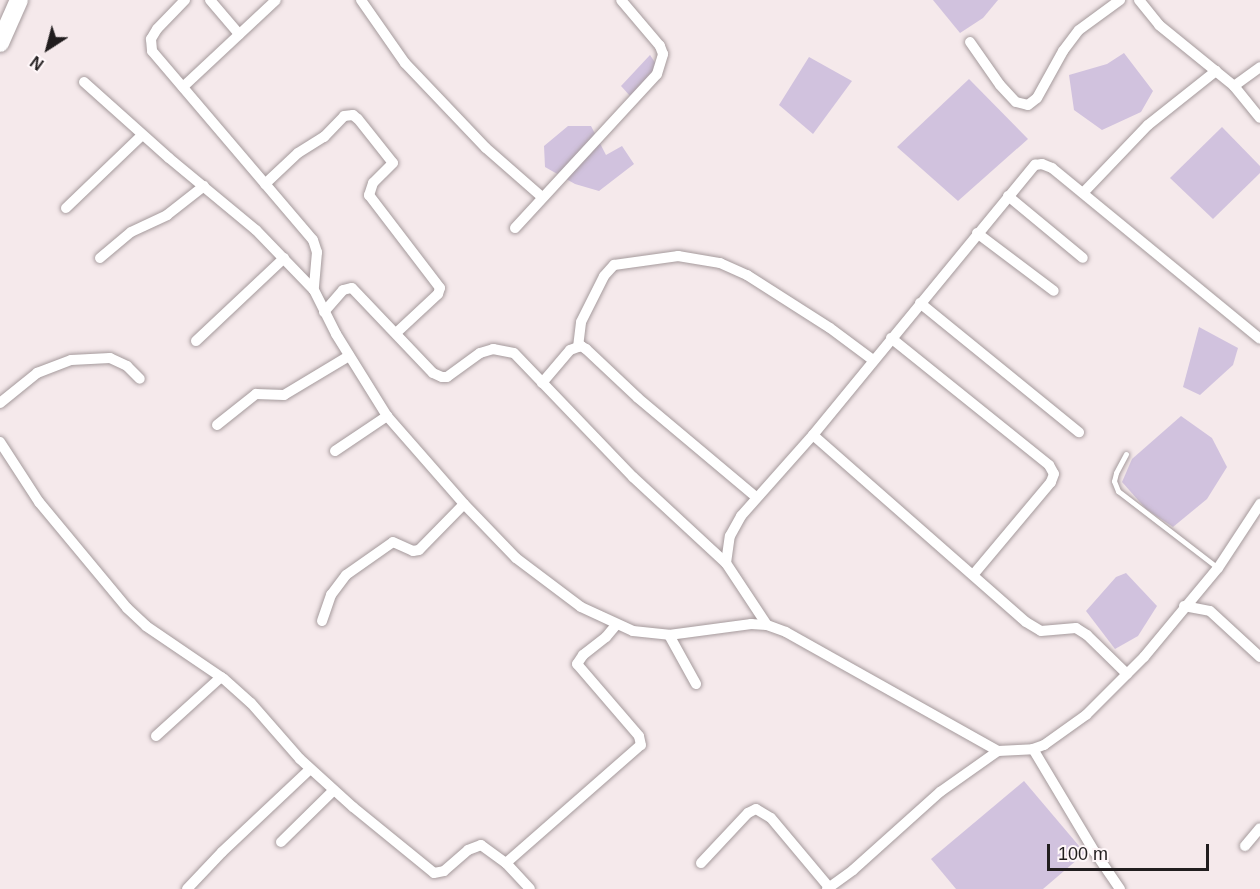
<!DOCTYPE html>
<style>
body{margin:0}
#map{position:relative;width:1260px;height:889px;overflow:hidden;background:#f5e9eb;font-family:Helvetica,sans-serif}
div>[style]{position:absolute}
.water>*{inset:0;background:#d1c2de}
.roads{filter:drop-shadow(0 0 2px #a59a9c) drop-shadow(0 0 2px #a59a9c)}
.service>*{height:5px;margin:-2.5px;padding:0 2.5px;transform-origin:2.5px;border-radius:2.5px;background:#fff}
.minor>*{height:10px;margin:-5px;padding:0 5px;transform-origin:5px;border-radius:5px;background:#fff}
.trunk>*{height:18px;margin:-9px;padding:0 9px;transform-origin:9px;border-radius:9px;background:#fff}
span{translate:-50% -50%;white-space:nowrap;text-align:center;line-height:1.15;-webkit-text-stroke:5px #fff7f9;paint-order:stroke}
.north{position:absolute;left:18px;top:18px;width:60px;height:60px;-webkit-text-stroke:4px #fff7f9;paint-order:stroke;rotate:216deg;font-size:16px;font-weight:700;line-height:24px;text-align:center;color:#211d1e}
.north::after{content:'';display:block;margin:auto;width:21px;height:27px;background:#211d1e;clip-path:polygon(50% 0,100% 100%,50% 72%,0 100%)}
.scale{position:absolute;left:1047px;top:844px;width:162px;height:27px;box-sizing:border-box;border:3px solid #211d1e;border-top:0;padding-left:8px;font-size:18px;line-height:21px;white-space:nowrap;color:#211d1e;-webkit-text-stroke:4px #fff7f9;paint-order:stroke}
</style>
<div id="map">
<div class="water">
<div style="clip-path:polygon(933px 0,998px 0,983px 18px,960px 33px)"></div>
<div style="clip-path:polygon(1124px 53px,1153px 91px,1141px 112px,1102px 130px,1074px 110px,1069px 75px,1107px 64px)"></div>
<div style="clip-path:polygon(650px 55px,660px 70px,631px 97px,621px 86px)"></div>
<div style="clip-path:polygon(809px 57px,852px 81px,813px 134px,779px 105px)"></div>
<div style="clip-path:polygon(969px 79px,1028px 139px,958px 201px,897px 147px)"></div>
<div style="clip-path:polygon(568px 126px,591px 126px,606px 155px,622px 146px,634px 164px,599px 191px,575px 184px,545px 167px,544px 146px)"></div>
<div style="clip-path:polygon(1222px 127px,1260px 166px,1260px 173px,1213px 219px,1170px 178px)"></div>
<div style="clip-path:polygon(1199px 327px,1238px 348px,1233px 365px,1200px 395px,1183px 387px)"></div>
<div style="clip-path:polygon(1181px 416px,1212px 438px,1227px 467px,1207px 499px,1173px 527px,1146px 509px,1122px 482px,1132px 459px)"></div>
<div style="clip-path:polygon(1126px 573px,1157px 606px,1138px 636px,1115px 649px,1086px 611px,1116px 577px)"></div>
<div style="clip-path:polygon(1024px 781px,1085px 853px,1043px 889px,956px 889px,931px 859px)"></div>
</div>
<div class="roads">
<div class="service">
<div style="left:1126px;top:454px;width:21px;rotate:118deg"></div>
<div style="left:1116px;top:473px;width:8px;rotate:104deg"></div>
<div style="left:1114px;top:481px;width:11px;rotate:68deg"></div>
<div style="left:1118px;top:491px;width:126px;rotate:37.6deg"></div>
</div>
<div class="minor">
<div style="left:185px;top:0;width:40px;rotate:134deg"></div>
<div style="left:157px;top:29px;width:12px;rotate:121deg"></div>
<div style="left:151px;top:39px;width:12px;rotate:85deg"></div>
<div style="left:152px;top:51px;width:248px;rotate:49.6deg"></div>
<div style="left:313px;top:240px;width:13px;rotate:72deg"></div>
<div style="left:317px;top:252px;width:38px;rotate:95deg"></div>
<div style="left:314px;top:290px;width:49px;rotate:63.4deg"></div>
<div style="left:336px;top:334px;width:97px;rotate:58.1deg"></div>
<div style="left:387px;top:416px;width:117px;rotate:48.8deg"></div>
<div style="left:464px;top:504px;width:75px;rotate:46.1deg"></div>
<div style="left:516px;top:558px;width:81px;rotate:37deg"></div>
<div style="left:581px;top:607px;width:57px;rotate:24.8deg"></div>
<div style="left:633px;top:631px;width:36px;rotate:6deg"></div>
<div style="left:669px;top:635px;width:83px;rotate:-7.6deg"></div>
<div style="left:751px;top:624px;width:16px;rotate:4deg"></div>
<div style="left:767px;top:625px;width:20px;rotate:20deg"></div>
<div style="left:786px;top:632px;width:243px;rotate:29.3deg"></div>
<div style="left:210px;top:0;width:45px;rotate:49.5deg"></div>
<div style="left:361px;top:0;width:77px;rotate:55.1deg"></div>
<div style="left:405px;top:63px;width:117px;rotate:46.4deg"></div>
<div style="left:486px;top:148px;width:74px;rotate:41.2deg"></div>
<div style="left:1139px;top:0;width:32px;rotate:51deg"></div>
<div style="left:1159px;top:25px;width:97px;rotate:39.1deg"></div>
<div style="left:1234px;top:86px;width:41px;rotate:50.9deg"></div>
<div style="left:970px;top:42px;width:52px;rotate:55.1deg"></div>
<div style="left:1000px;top:85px;width:23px;rotate:47deg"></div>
<div style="left:1016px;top:102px;width:12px;rotate:14deg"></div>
<div style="left:1028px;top:105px;width:11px;rotate:-38deg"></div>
<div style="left:1037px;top:98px;width:54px;rotate:-61deg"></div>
<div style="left:1063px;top:51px;width:26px;rotate:-53deg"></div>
<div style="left:1079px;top:30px;width:51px;rotate:-36.2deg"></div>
<div style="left:84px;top:82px;width:114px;rotate:41.8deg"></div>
<div style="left:169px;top:158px;width:113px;rotate:39.6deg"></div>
<div style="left:256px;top:230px;width:83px;rotate:46deg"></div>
<div style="left:1234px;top:86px;width:32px;rotate:-36deg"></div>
<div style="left:183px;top:87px;width:127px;rotate:-43.1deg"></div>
<div style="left:265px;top:184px;width:45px;rotate:-43.2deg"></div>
<div style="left:298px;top:153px;width:31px;rotate:-32deg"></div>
<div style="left:324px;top:137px;width:29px;rotate:-46deg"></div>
<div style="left:344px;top:116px;width:9px;rotate:-6deg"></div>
<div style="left:353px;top:115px;width:6px;rotate:39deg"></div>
<div style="left:358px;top:119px;width:56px;rotate:51.5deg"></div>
<div style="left:393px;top:163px;width:28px;rotate:135deg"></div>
<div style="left:373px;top:183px;width:13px;rotate:108deg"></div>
<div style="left:369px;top:195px;width:117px;rotate:52.6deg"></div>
<div style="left:440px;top:288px;width:6px;rotate:108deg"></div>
<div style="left:438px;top:294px;width:57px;rotate:137.1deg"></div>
<div style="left:1083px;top:193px;width:94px;rotate:-46.3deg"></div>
<div style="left:1148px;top:125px;width:87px;rotate:-38.5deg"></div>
<div style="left:1008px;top:196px;width:97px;rotate:39.6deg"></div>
<div style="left:66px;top:208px;width:105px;rotate:-43.8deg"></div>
<div style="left:515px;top:228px;width:209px;rotate:-47.3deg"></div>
<div style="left:657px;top:74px;width:21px;rotate:-73deg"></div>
<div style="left:663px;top:54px;width:9px;rotate:-111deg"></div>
<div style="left:660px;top:46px;width:60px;rotate:-130.3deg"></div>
<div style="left:977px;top:233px;width:96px;rotate:37deg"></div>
<div style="left:100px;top:258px;width:40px;rotate:-40deg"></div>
<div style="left:131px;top:232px;width:40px;rotate:-25deg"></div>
<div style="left:167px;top:215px;width:47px;rotate:-38.1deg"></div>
<div style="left:920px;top:303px;width:205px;rotate:39.1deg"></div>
<div style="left:324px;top:312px;width:29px;rotate:-49deg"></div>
<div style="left:343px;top:290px;width:9px;rotate:-13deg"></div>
<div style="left:352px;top:288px;width:117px;rotate:46.4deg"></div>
<div style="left:433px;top:373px;width:10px;rotate:24deg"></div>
<div style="left:442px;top:377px;width:5px"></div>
<div style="left:447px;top:377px;width:41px;rotate:-36deg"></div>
<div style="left:480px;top:353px;width:14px;rotate:-17deg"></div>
<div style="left:493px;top:349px;width:21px;rotate:11deg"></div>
<div style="left:514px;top:353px;width:172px;rotate:46.2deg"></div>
<div style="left:633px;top:477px;width:127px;rotate:42.8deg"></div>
<div style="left:891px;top:338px;width:203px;rotate:38.8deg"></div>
<div style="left:1049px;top:465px;width:10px;rotate:61deg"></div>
<div style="left:1054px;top:474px;width:9px;rotate:111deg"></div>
<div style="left:1051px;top:482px;width:121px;rotate:130deg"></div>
<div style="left:196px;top:341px;width:121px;rotate:-43.3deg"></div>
<div style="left:578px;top:347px;width:25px;rotate:-83deg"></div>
<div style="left:581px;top:322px;width:51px;rotate:-63.4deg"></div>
<div style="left:604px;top:276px;width:15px;rotate:-48deg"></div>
<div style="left:614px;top:265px;width:65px;rotate:-8deg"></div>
<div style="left:678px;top:256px;width:43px;rotate:9.5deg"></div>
<div style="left:720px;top:263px;width:30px;rotate:24deg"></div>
<div style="left:747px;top:275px;width:98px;rotate:32.6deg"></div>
<div style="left:830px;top:328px;width:54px;rotate:36.7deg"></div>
<div style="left:542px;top:383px;width:43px;rotate:-49.7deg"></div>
<div style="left:570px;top:350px;width:12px;rotate:-20deg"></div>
<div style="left:581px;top:346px;width:6px;rotate:31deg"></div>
<div style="left:586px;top:349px;width:71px;rotate:43.3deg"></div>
<div style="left:638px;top:398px;width:154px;rotate:40deg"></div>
<div style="left:0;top:403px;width:48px;rotate:-39deg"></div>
<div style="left:37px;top:373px;width:36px;rotate:-21deg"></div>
<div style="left:71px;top:360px;width:39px;rotate:-3deg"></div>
<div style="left:110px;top:358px;width:19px;rotate:25deg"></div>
<div style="left:127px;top:366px;width:18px;rotate:45deg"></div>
<div style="left:217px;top:425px;width:50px;rotate:-38.5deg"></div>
<div style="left:256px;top:394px;width:28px;rotate:2deg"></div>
<div style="left:284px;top:395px;width:76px;rotate:-31deg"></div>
<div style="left:813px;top:435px;width:283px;rotate:41.3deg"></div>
<div style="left:1026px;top:622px;width:17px;rotate:31deg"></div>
<div style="left:1041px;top:631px;width:35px;rotate:-5deg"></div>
<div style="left:1076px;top:628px;width:13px;rotate:32deg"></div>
<div style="left:1087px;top:635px;width:56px;rotate:44.3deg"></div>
<div style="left:0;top:442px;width:72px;rotate:57deg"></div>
<div style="left:39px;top:502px;width:138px;rotate:50.3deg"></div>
<div style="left:127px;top:608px;width:26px;rotate:43deg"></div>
<div style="left:146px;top:626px;width:94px;rotate:34.2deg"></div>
<div style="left:224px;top:679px;width:36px;rotate:42deg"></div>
<div style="left:251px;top:703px;width:74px;rotate:48.8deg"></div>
<div style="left:300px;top:759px;width:72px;rotate:42.2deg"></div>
<div style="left:353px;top:807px;width:104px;rotate:39.2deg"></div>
<div style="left:434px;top:873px;width:10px;rotate:-11deg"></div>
<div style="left:444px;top:871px;width:32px;rotate:-41deg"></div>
<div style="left:468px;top:850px;width:14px;rotate:-21deg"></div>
<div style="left:481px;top:845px;width:31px;rotate:36deg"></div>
<div style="left:506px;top:863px;width:35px;rotate:47deg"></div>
<div style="left:335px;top:451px;width:63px;rotate:-33.9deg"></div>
<div style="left:1184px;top:606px;width:26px;rotate:11deg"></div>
<div style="left:1210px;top:611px;width:68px;rotate:42.6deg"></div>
<div style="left:322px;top:621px;width:28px;rotate:-71deg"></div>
<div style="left:331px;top:595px;width:25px;rotate:-53deg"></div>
<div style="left:346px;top:575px;width:57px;rotate:-35.1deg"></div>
<div style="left:393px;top:542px;width:22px;rotate:24deg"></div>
<div style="left:413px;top:551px;width:6px;rotate:-9deg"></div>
<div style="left:419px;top:550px;width:64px;rotate:-45.6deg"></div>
<div style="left:767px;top:625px;width:74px;rotate:-123.5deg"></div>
<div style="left:726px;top:563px;width:27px;rotate:-82deg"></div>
<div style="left:730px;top:536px;width:23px;rotate:-61deg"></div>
<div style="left:741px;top:516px;width:108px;rotate:-48.4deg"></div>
<div style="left:813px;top:435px;width:350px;rotate:-50.6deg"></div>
<div style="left:1035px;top:165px;width:7px;rotate:-8deg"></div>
<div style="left:1042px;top:164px;width:11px;rotate:22deg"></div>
<div style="left:1052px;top:168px;width:269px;rotate:39.4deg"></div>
<div style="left:669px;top:635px;width:56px;rotate:61.1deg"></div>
<div style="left:156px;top:736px;width:88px;rotate:-42.2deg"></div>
<div style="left:1033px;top:749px;width:119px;rotate:59.1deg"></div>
<div style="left:1094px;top:851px;width:46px;rotate:55.6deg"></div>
<div style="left:281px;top:842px;width:74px;rotate:-44.5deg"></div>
<div style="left:1245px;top:846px;width:23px;rotate:-50deg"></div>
<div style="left:506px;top:863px;width:179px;rotate:-41.2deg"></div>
<div style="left:641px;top:745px;width:9px;rotate:-103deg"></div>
<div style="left:639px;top:736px;width:95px;rotate:-130.7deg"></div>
<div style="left:577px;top:664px;width:11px;rotate:-56deg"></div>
<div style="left:583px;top:655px;width:29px;rotate:-38deg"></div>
<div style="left:606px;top:637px;width:16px;rotate:-50deg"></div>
<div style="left:701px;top:863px;width:69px;rotate:-46.8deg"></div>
<div style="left:748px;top:813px;width:9px;rotate:-27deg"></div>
<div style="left:756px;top:809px;width:17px;rotate:31deg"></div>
<div style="left:771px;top:818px;width:90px;rotate:50deg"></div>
<div style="left:187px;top:889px;width:51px;rotate:-46.6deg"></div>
<div style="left:222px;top:852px;width:121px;rotate:-43.3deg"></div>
<div style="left:827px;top:889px;width:32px;rotate:-36deg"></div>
<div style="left:853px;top:870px;width:117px;rotate:-41.9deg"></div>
<div style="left:940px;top:792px;width:71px;rotate:-35.3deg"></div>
<div style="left:998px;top:751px;width:35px;rotate:-3deg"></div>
<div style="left:1033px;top:749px;width:12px;rotate:-20deg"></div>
<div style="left:1044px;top:745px;width:52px;rotate:-35.5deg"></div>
<div style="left:1086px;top:715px;width:82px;rotate:-45deg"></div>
<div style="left:1144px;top:657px;width:116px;rotate:-50.3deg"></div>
<div style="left:1218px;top:568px;width:77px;rotate:-56.7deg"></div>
</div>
<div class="trunk">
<div style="left:0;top:43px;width:47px;rotate:-66.2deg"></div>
</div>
</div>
<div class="north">N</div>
<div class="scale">100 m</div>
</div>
